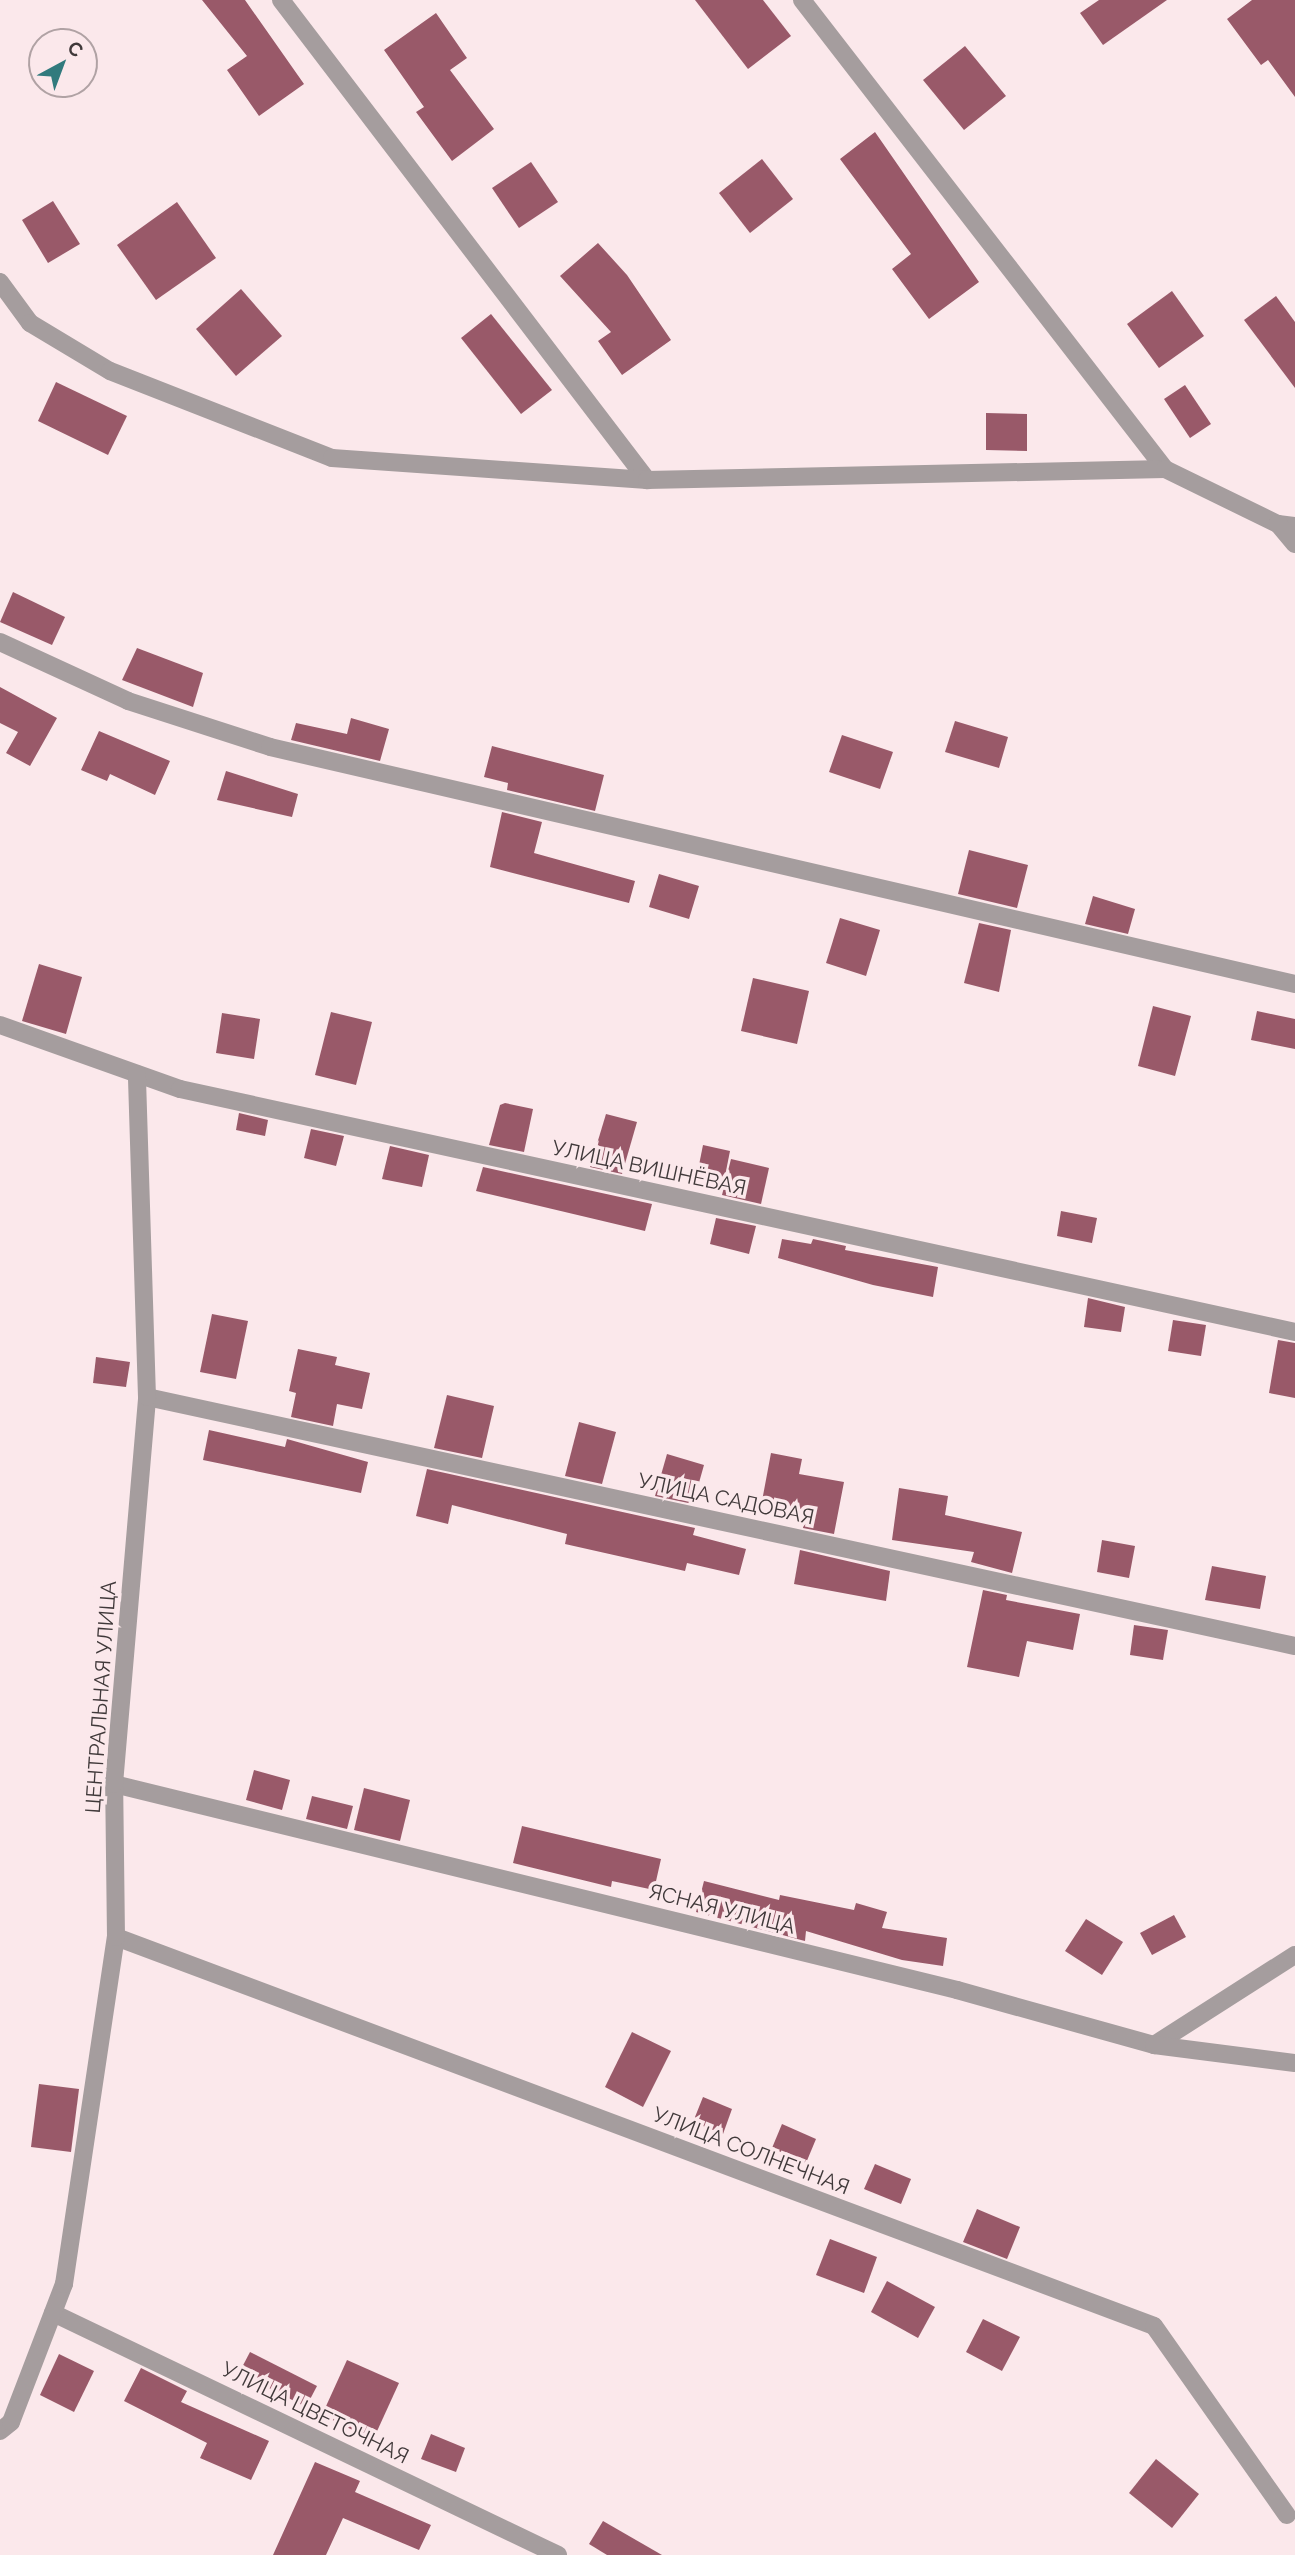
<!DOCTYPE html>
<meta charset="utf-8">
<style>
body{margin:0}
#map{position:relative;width:1295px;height:2555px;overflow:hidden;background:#fbe8eb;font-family:Raleway,sans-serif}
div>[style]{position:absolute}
.building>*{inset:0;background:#995969}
.minor>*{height:18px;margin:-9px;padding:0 9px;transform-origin:9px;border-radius:9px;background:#a59d9e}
span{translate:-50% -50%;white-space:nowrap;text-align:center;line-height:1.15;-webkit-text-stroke:7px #fbe8eb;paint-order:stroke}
.street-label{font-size:21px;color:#40393a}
.north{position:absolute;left:28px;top:28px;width:70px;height:70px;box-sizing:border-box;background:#fbe8eb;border:2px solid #b0a2a4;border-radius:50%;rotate:41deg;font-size:19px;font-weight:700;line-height:28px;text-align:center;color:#40393a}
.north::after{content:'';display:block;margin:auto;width:24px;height:32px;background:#317a7d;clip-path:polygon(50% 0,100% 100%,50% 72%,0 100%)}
</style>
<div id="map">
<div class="building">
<div style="clip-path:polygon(202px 0,245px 0,304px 84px,259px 116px,227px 70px,247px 56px)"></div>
<div style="clip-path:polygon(695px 0,763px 0,791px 36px,748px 69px)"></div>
<div style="clip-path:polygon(1099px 0,1167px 0,1103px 45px,1080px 13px)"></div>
<div style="clip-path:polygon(1252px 0,1295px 0,1295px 97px,1268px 60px,1261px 65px,1227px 19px)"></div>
<div style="clip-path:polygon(436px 13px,467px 58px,450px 70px,494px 129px,452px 161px,416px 112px,424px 107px,384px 50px)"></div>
<div style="clip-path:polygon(965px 46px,1006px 96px,964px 130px,923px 80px)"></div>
<div style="clip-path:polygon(875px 132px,979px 282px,929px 319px,892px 269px,911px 254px,840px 159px)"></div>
<div style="clip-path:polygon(762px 159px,793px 199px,750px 233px,719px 193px)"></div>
<div style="clip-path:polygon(531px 162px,558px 202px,519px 228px,492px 188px)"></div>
<div style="clip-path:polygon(53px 201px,80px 244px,48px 263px,22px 220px)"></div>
<div style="clip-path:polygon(177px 202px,216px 258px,156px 300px,117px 245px)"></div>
<div style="clip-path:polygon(598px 243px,627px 275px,671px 340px,622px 375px,598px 341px,611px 332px,560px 276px)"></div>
<div style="clip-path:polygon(241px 289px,282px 336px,236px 376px,196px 329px)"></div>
<div style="clip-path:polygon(1172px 291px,1204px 336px,1159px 368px,1127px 324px)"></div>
<div style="clip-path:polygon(1276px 296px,1295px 322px,1295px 388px,1244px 320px)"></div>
<div style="clip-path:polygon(491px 314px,552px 390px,521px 414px,461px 338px)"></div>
<div style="clip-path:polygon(56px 382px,127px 416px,108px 455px,38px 421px)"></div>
<div style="clip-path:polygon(1185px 385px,1211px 424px,1190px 438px,1164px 399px)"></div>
<div style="clip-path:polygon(986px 413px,1027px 414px,1027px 451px,986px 450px)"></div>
<div style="clip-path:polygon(13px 592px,65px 617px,52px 645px,0 622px)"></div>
<div style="clip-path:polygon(137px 648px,203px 673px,193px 707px,122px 680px)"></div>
<div style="clip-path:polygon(0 687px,57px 718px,30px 766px,6px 753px,18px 732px,0 723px)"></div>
<div style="clip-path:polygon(351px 718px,389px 729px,380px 761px,291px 740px,296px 723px,347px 734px)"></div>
<div style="clip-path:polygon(955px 721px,1008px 737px,999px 768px,945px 752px)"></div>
<div style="clip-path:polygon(99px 731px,170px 761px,155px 795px,110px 774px,107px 781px,81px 770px)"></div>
<div style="clip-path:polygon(842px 735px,893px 752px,880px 789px,829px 772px)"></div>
<div style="clip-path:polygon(492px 746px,604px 775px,595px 811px,507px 790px,508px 783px,484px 777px)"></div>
<div style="clip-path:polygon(226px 771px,298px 794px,292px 817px,217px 800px)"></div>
<div style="clip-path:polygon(502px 812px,542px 822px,534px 853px,635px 881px,629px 903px,490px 867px)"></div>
<div style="clip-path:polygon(969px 850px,1028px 865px,1017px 908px,958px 894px)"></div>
<div style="clip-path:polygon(659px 874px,699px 886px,689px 919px,649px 907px)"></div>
<div style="clip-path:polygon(1093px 896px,1135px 909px,1128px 934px,1085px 924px)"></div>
<div style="clip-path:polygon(840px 918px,880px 930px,866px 976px,826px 963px)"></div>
<div style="clip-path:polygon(979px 923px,1011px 930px,999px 992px,964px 983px)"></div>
<div style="clip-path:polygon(39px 964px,82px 977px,66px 1034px,22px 1021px)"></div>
<div style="clip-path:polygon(753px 978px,809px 991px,797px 1044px,741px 1031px)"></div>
<div style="clip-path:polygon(1153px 1006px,1191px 1016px,1175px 1076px,1138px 1066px)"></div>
<div style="clip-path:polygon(1257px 1011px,1295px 1019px,1295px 1049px,1251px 1040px)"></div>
<div style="clip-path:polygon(331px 1012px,372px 1022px,356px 1085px,315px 1075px)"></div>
<div style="clip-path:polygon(222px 1013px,260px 1019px,254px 1059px,216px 1053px)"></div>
<div style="clip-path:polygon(505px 1103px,533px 1109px,524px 1152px,489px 1145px,500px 1105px)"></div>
<div style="clip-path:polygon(239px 1113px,268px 1120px,265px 1136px,236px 1130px)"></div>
<div style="clip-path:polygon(606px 1114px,637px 1122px,622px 1174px,590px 1167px)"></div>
<div style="clip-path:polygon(311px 1129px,344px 1136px,336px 1166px,304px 1158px)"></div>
<div style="clip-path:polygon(703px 1145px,730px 1151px,724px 1181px,697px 1175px)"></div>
<div style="clip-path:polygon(390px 1146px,429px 1155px,422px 1187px,382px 1179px)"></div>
<div style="clip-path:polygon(731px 1159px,769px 1168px,761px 1204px,722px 1195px)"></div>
<div style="clip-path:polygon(483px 1167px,652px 1204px,645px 1231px,476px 1191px)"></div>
<div style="clip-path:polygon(1061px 1211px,1097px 1218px,1092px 1243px,1057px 1236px)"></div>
<div style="clip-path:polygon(716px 1218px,756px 1226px,749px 1254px,710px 1244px)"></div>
<div style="clip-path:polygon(782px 1239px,811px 1244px,813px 1239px,846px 1246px,845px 1250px,938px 1267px,933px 1297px,873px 1285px,778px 1258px)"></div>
<div style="clip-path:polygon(1088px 1298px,1125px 1307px,1121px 1332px,1084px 1327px)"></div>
<div style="clip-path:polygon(212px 1314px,248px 1321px,236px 1379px,200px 1372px)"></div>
<div style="clip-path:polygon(1173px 1320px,1206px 1325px,1201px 1356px,1168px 1351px)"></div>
<div style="clip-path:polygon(1278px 1340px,1295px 1343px,1295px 1398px,1269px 1393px)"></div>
<div style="clip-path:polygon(298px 1349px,337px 1357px,335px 1365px,370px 1373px,362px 1409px,337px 1404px,333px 1426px,291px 1417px,296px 1393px,289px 1391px)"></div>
<div style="clip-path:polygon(96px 1357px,130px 1362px,126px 1387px,93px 1383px)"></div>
<div style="clip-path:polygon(447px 1395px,494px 1406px,482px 1458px,434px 1448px)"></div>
<div style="clip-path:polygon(579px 1422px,616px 1432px,602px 1484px,565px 1476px)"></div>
<div style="clip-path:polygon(209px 1430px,285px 1447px,287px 1439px,368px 1462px,361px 1493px,203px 1460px)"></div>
<div style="clip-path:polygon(771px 1453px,802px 1459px,799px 1474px,844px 1482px,834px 1534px,803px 1528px,806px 1510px,762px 1501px)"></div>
<div style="clip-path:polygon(667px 1454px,704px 1465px,693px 1504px,655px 1496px)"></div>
<div style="clip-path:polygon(427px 1469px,695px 1528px,693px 1535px,746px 1549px,739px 1575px,687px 1563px,685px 1571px,565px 1544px,567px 1534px,452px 1505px,448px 1524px,416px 1516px)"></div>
<div style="clip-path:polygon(899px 1488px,948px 1496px,945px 1515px,1022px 1532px,1012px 1573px,971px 1562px,974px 1552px,892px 1540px)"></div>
<div style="clip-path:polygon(1102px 1540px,1135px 1546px,1129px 1578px,1097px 1572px)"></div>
<div style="clip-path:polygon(800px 1550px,890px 1571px,886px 1601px,794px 1584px)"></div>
<div style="clip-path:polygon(1212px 1566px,1266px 1576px,1260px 1609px,1205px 1600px)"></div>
<div style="clip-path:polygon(983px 1590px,1007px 1595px,1006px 1600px,1080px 1614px,1073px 1650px,1027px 1641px,1019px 1677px,967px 1667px)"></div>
<div style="clip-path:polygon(1134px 1625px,1168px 1630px,1163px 1660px,1130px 1655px)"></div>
<div style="clip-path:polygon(254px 1770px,290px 1780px,282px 1810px,246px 1800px)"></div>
<div style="clip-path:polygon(364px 1788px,410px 1800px,400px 1841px,354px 1830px)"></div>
<div style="clip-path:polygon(312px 1796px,353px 1806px,347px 1829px,306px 1819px)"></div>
<div style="clip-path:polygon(522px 1826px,661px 1859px,654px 1890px,612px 1881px,611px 1887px,513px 1863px)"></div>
<div style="clip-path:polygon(704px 1881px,779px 1900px,780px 1895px,854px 1910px,856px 1903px,887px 1912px,882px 1928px,947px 1938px,943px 1966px,902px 1960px,806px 1931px,805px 1941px,801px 1940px,696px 1912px)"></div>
<div style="clip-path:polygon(1174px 1915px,1186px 1937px,1152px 1955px,1140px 1933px)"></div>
<div style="clip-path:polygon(1086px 1919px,1123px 1942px,1102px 1975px,1065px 1951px)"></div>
<div style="clip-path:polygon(632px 2032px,671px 2051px,643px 2107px,605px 2087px)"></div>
<div style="clip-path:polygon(39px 2084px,79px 2089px,71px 2152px,31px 2147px)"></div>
<div style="clip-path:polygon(703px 2097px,732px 2109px,723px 2134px,693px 2122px)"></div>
<div style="clip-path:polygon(782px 2124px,816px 2139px,806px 2163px,772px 2148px)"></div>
<div style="clip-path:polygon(875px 2164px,911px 2179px,901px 2204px,864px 2189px)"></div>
<div style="clip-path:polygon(977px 2209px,1020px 2227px,1007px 2259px,963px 2242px)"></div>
<div style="clip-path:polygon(830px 2239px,877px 2257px,864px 2293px,816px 2275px)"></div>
<div style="clip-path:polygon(887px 2281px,935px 2307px,918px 2338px,871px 2312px)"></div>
<div style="clip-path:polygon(983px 2319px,1020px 2337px,1002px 2371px,966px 2352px)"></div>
<div style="clip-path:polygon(250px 2352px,317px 2386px,306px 2407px,239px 2373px)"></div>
<div style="clip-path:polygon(59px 2354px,94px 2371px,74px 2412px,40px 2395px)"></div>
<div style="clip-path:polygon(347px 2360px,399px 2383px,373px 2440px,322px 2415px)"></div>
<div style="clip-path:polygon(141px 2368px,187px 2391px,181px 2402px,269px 2441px,251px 2480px,200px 2458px,207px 2443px,124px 2401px)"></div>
<div style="clip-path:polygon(431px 2434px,465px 2448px,456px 2472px,421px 2459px)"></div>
<div style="clip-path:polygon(1156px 2459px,1199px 2494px,1172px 2528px,1129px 2493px)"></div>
<div style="clip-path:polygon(315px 2462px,360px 2481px,355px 2492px,431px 2525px,419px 2550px,343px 2518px,326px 2555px,273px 2555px)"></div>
<div style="clip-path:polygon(603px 2521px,662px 2555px,607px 2555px,589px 2544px)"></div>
</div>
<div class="minor">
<div style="left:281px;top:0;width:604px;rotate:52.67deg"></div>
<div style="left:802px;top:0;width:593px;rotate:52.26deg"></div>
<div style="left:0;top:282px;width:51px;rotate:53.8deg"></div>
<div style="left:30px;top:323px;width:93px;rotate:31deg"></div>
<div style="left:110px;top:371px;width:238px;rotate:21.4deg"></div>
<div style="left:332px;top:458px;width:316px;rotate:4deg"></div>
<div style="left:647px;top:480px;width:518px;rotate:-1.22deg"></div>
<div style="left:1165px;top:469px;width:126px;rotate:26deg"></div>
<div style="left:1278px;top:524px;width:17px;rotate:7deg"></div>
<div style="left:1278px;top:524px;width:26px;rotate:50deg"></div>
<div style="left:0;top:642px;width:141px;rotate:24.7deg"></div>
<div style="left:128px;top:701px;width:149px;rotate:17.9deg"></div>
<div style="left:270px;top:747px;width:1052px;rotate:13.02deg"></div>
<div style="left:0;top:1025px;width:191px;rotate:19.6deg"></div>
<div style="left:180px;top:1089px;width:1141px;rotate:12.29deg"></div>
<div style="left:147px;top:1397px;width:1175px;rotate:12.24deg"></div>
<div style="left:114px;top:1784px;width:868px;rotate:13.73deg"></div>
<div style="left:957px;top:1990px;width:205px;rotate:15.6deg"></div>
<div style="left:1154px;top:2045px;width:167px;rotate:-32.6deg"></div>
<div style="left:116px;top:1937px;width:1108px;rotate:20.54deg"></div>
<div style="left:1154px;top:2326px;width:231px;rotate:54.9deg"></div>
<div style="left:1154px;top:2045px;width:142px;rotate:7.3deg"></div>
<div style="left:53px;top:2313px;width:560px;rotate:25.6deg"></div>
<div style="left:0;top:2431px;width:14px;rotate:-39deg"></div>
<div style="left:11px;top:2422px;width:148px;rotate:-69deg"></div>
<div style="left:64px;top:2284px;width:351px;rotate:-81.5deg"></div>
<div style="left:116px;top:1937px;width:153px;rotate:-90.7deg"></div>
<div style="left:114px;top:1784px;width:388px;rotate:-85.1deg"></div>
<div style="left:147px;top:1397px;width:323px;rotate:-91.8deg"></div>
</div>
<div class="street-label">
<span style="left:649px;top:1168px;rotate:12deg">УЛИЦА ВИШНЁВАЯ</span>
<span style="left:726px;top:1499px;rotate:12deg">УЛИЦА САДОВАЯ</span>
<span style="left:101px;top:1697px;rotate:-86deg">ЦЕНТРАЛЬНАЯ УЛИЦА</span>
<span style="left:722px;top:1909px;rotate:14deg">ЯСНАЯ УЛИЦА</span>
<span style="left:751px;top:2151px;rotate:21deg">УЛИЦА СОЛНЕЧНАЯ</span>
<span style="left:315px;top:2413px;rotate:26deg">УЛИЦА ЦВЕТОЧНАЯ</span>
</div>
<div class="north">С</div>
</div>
